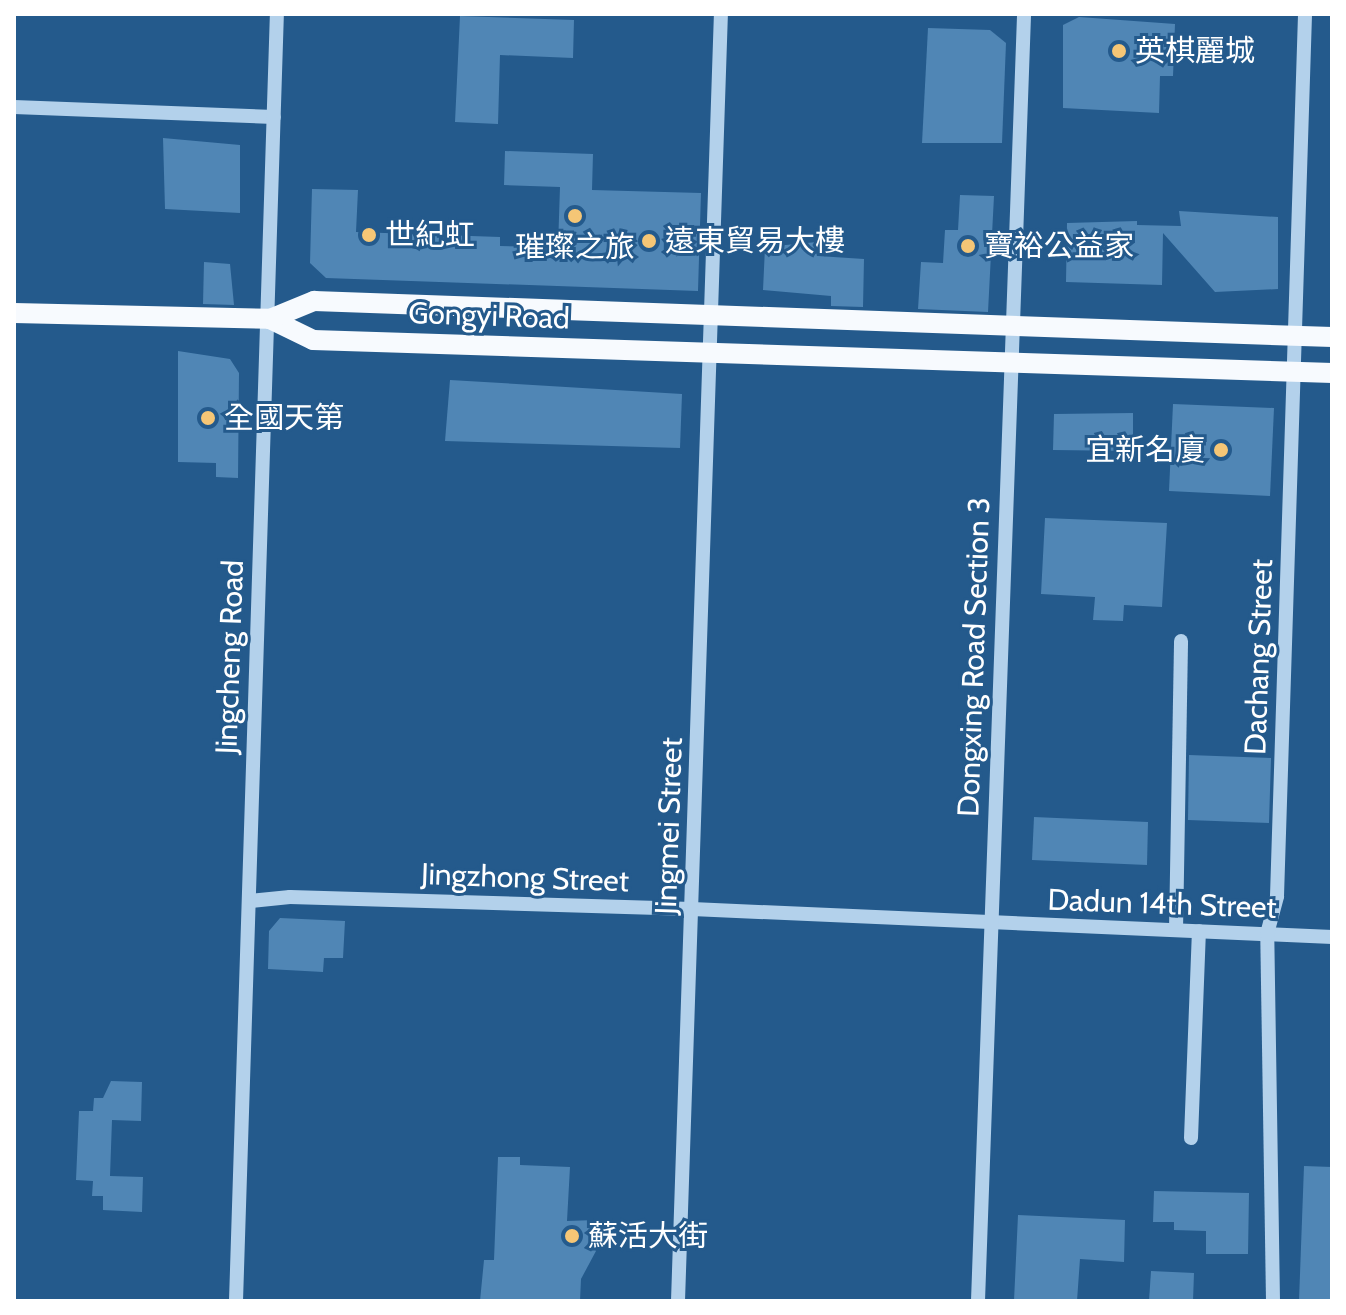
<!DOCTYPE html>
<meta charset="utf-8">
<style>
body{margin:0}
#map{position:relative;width:1346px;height:1315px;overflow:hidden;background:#245a8c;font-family:Cabin,"Noto Sans TC",sans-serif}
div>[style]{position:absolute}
.building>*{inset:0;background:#5086b5}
.minor>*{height:14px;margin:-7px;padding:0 7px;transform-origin:7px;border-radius:7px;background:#b3d1eb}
.major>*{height:20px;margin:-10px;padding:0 10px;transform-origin:10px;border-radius:10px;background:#f7fafe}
.dots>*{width:22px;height:22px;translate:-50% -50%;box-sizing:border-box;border:4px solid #245a8c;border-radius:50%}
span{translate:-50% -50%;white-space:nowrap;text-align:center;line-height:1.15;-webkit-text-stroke:6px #245a8c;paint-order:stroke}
.poi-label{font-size:30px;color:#fff}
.left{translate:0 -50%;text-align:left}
.right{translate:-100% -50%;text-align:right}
.street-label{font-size:30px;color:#fff}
.frame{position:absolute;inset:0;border:16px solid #fff;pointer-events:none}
</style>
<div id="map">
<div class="building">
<div style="clip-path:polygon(460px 16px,574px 20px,573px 58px,500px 55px,498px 124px,455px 122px)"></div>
<div style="clip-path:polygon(1079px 17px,1175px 24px,1173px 76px,1160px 76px,1159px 113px,1063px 108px,1063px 25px)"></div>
<div style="clip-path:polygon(928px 28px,990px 30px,1006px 43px,1002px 143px,922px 143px)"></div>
<div style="clip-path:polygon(163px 138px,240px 145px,240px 213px,165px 209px)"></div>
<div style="clip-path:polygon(505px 151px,593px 154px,592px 190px,701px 193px,698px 291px,326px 278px,310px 263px,312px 189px,358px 190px,356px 232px,500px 237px,500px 246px,558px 247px,560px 187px,504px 185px)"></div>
<div style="clip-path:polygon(960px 195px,994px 196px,988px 312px,918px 309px,921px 262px,943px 263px,945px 230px,958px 230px)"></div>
<div style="clip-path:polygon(1179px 211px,1278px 217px,1278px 289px,1215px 292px,1163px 233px,1162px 285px,1066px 282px,1067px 223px,1137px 221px,1137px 225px,1181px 226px)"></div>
<div style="clip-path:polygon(817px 242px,818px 256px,864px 259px,863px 307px,831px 306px,831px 296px,763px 290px,765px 247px)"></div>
<div style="clip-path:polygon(204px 262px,230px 264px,234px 305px,203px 304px)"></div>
<div style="clip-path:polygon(178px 351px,230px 359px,239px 373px,238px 478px,216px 477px,216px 463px,178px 462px)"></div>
<div style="clip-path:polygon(450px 380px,682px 394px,680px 448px,445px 441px)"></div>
<div style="clip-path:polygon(1173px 404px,1274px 408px,1270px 496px,1169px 491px)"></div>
<div style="clip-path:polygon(1133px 413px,1133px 451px,1053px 450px,1054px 414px)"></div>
<div style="clip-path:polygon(1045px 518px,1167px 523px,1162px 607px,1124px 605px,1123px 621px,1093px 620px,1095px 597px,1041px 594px)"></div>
<div style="clip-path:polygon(1189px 755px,1271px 758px,1269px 823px,1188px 820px)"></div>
<div style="clip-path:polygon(1034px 817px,1148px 822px,1147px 865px,1032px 860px)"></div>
<div style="clip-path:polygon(280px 918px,345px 921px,343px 958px,324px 958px,323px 972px,268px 969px,269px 931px)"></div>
<div style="clip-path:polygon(111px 1081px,142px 1082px,141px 1121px,112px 1120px,110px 1176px,143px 1177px,142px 1212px,103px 1210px,103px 1196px,92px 1196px,93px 1181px,76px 1180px,79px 1111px,93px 1111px,94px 1098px,103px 1098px)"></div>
<div style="clip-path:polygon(498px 1157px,520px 1157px,520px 1165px,570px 1167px,567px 1221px,596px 1220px,596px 1251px,581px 1279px,580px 1301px,480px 1301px,484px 1260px,494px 1260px)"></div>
<div style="clip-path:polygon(1304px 1166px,1332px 1167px,1332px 1301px,1299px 1301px)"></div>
<div style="clip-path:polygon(1154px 1191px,1249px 1193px,1248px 1254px,1206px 1254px,1206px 1231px,1174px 1230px,1174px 1222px,1153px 1222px)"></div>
<div style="clip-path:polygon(1018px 1215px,1125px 1220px,1124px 1262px,1080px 1259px,1077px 1301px,1014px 1301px)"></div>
<div style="clip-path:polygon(1151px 1271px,1194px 1273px,1193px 1301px,1149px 1301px)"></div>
</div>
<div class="minor">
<div style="left:14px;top:107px;width:260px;rotate:2.2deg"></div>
<div style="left:250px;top:901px;width:40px;rotate:-5.7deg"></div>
<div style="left:290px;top:897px;width:402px;rotate:1.7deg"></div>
<div style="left:692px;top:909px;width:641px;rotate:2.51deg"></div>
<div style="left:1176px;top:930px;width:289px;rotate:-89deg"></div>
<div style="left:1191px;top:1138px;width:207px;rotate:-87.8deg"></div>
<div style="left:236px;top:1301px;width:1288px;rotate:-88.18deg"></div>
<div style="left:678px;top:1301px;width:1288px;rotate:-88.09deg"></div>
<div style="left:978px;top:1301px;width:1288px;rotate:-87.95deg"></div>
<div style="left:1273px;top:1301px;width:367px;rotate:-90.9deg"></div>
<div style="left:1267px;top:934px;width:39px;rotate:-75deg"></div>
<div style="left:1277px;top:896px;width:882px;rotate:-88.18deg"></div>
</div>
<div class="major">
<div style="left:14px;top:313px;width:256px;rotate:1.3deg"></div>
<div style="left:270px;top:319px;width:48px;rotate:26deg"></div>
<div style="left:313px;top:340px;width:1020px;rotate:1.85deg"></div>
<div style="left:270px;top:319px;width:48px;rotate:-22.2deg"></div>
<div style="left:314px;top:301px;width:1019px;rotate:2.03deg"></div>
</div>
<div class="dots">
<div style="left:1119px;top:51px;background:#f5c676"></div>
<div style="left:575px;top:216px;background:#f5c676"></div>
<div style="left:369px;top:235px;background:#f5c676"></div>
<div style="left:649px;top:241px;background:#f5c676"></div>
<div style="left:968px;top:246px;background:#f5c676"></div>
<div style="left:208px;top:418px;background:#f5c676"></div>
<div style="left:1221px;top:450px;background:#f5c676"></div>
<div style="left:572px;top:1236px;background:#f5c676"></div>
</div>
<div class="poi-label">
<span class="left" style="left:1135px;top:51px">英棋麗城</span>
<span class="left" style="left:385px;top:235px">世紀虹</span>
<span class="left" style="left:665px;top:241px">遠東貿易大樓</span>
<span class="left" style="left:984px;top:246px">寶裕公益家</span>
<span style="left:575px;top:247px">璀璨之旅</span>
<span class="left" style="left:224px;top:418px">全國天第</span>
<span class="right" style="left:1205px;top:450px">宜新名廈</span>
<span class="left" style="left:588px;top:1236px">蘇活大街</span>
</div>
<div class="street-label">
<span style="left:489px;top:316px;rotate:2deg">Gongyi Road</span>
<span style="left:230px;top:657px;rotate:-88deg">Jingcheng Road</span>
<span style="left:974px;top:657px;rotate:-88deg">Dongxing Road Section 3</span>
<span style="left:1259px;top:657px;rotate:-88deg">Dachang Street</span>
<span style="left:669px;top:826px;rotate:-88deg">Jingmei Street</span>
<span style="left:525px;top:878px;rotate:2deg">Jingzhong Street</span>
<span style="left:1162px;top:904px;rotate:2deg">Dadun 14th Street</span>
</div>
<div class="frame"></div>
</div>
